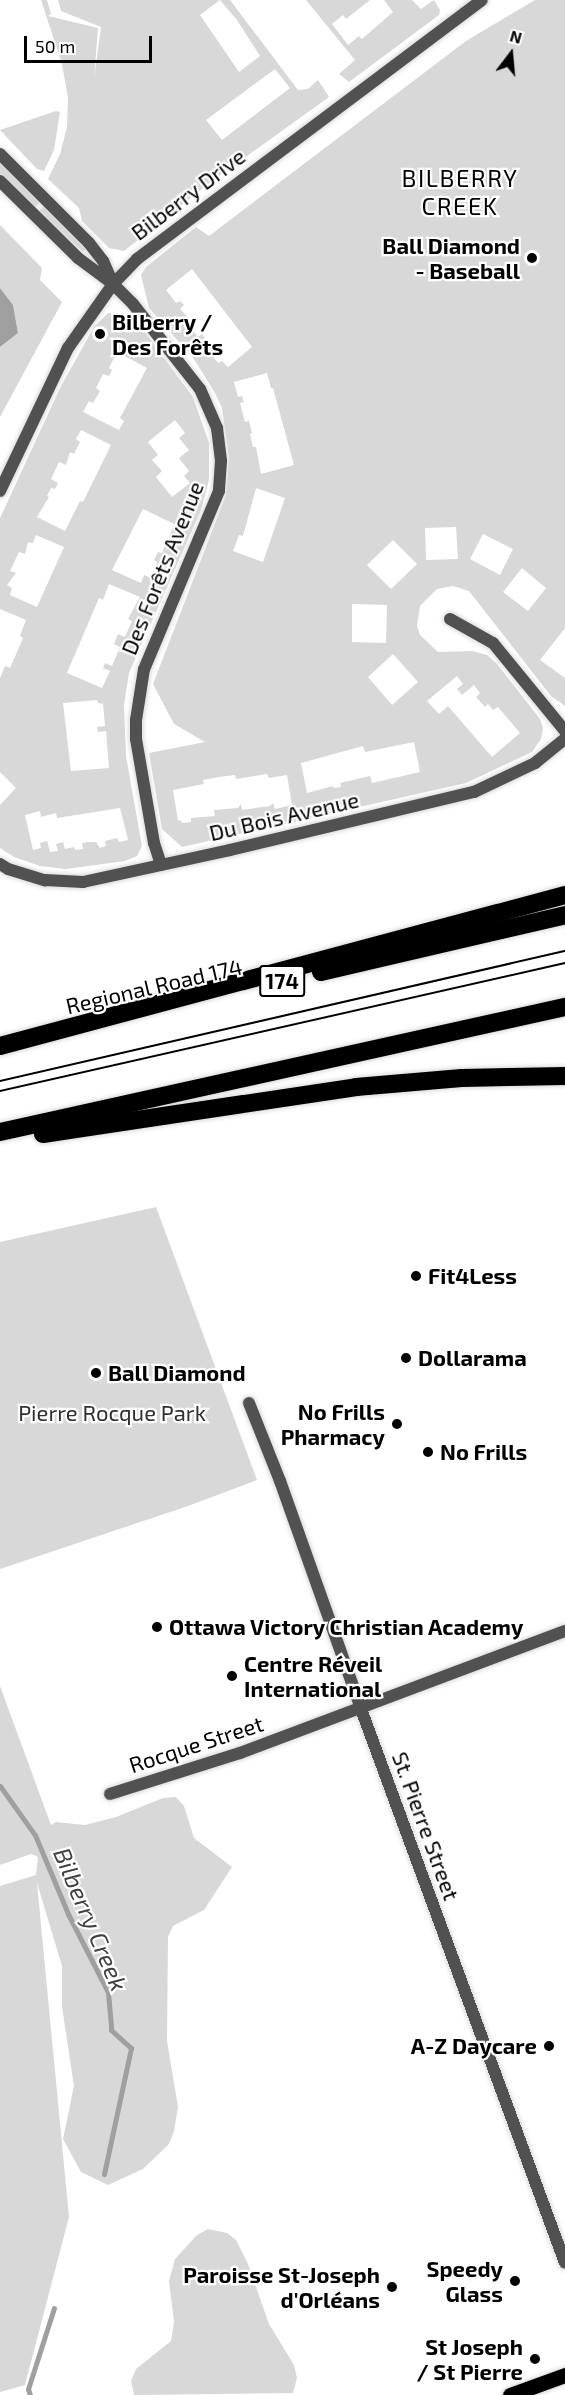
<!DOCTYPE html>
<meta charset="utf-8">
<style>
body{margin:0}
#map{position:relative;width:565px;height:2395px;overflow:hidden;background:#fff;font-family:"Exo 2",sans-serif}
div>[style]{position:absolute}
.green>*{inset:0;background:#d8d8d8}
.water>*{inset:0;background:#9f9f9f}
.stream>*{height:5px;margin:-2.5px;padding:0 2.5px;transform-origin:2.5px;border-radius:2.5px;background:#9f9f9f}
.roads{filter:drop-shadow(0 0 2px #dbdbdb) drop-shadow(0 0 2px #dbdbdb)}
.minor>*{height:12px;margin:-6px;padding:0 6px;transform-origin:6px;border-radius:6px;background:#515151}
.tertiary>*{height:12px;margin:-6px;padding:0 6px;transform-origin:6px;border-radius:6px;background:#515151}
.primary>*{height:15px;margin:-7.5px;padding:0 7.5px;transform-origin:7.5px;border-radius:7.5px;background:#000}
.motorway>*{height:18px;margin:-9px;padding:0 9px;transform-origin:9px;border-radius:9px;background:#000}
.tram>*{height:1.5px;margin:-0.75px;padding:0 0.75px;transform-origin:0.75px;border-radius:0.75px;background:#000}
.dots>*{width:16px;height:16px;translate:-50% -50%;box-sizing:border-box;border:3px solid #fff;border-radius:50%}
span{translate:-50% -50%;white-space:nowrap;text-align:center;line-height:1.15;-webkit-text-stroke:4.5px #fff;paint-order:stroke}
.shield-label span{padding:2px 4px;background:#fff;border:2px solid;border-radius:4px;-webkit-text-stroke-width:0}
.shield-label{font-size:21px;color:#000;font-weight:700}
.street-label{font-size:22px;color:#000}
.poi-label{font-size:22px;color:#000;font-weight:700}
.right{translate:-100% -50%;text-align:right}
.left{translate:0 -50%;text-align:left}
.park-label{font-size:22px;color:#2f2f2f}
.neighbourhood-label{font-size:24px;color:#000;letter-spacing:1.5px}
.water-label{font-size:24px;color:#404040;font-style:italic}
.north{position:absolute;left:481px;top:24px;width:60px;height:60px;-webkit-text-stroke:4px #fff;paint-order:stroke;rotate:16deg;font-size:16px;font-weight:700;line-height:24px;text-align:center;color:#000}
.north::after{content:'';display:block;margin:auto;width:21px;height:27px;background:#000;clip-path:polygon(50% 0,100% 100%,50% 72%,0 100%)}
.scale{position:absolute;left:24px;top:36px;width:128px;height:27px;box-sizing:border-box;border:3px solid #000;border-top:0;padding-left:8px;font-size:18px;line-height:21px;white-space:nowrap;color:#000;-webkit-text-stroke:4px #fff;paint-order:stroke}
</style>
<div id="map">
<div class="green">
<div style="clip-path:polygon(evenodd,41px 0,47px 0,51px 14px,48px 16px,98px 28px,94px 79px,101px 27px,61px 11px,58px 0,230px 0,298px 90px,308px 89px,318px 80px,329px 97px,211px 182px,124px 251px,109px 248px,82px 221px,79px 208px,48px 179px,60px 154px,67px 127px,68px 98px,62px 64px,41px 0,220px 0,237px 20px,260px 56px,239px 72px,200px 15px,220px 0,41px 0,275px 69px,290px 88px,222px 140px,206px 120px,275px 69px)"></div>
<div style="clip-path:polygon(306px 0,370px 0,346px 19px,343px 15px,332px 24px,348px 45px,359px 36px,362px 39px,393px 12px,384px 0,412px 0,421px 9px,434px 0,440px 10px,439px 15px,349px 82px,339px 74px,355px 60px)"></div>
<div style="clip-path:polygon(evenodd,535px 0,565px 0,565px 628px,540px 660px,565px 678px,565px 706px,551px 696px,469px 591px,453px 586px,437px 589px,420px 606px,417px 626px,420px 635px,438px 652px,472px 651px,487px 655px,497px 664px,540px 719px,543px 728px,541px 739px,532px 752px,466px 783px,182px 847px,162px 829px,149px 753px,205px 742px,174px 724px,153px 684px,226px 495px,229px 458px,222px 408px,215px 393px,194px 359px,149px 308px,141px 275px,146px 267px,196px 227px,209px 236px,466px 41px,535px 0,192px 269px,252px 347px,228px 367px,222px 361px,218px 363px,207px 348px,211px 345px,207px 341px,202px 334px,198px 337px,187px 323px,191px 320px,180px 309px,184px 305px,180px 301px,176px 303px,166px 290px,192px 269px,535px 0,267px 373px,271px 388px,273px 388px,294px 465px,261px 474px,256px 447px,253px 447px,250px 434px,252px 433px,249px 421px,245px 422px,240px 403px,244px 402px,242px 396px,238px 397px,234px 382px,267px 373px,535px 0,256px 488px,285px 498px,263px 562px,233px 551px,239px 535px,243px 536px,256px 488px,535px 0,456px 527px,458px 559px,426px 560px,425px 528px,456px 527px,535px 0,483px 534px,513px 549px,500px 575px,470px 559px,483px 534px,535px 0,393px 540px,417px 564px,391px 589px,367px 565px,393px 540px,535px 0,522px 568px,546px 588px,528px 611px,503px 592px,522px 568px,535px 0,352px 604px,387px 605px,386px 643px,352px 642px,352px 604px,535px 0,393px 654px,418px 682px,392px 705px,368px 677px,393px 654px,535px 0,457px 676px,463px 684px,457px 689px,462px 695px,474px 685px,480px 693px,476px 697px,485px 707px,488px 704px,493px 710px,498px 707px,520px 733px,492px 757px,448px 706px,439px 714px,427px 701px,457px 676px,535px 0,414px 742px,420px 772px,372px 783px,370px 776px,340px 783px,341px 787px,334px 788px,333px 786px,307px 793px,301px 763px,363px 746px,365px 752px,414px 742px,535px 0,267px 774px,269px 778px,287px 775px,292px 805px,275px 809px,273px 803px,270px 806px,242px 810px,241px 804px,238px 808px,214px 810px,215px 816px,191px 818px,191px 822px,182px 823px,181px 820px,178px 821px,173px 790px,204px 784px,203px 780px,219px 777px,235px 775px,236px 779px,267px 774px)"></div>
<div style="clip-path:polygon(56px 111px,60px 112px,54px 150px,44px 171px,37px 169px,0 130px)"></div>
<div style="clip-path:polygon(0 160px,41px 201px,34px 208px,0 174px)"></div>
<div style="clip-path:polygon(45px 205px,86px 248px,83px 252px,38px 212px)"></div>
<div style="clip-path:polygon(0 225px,42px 268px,40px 280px,62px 302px,0 417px,0 347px,18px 333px,13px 305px,0 288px)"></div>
<div style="clip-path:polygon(evenodd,108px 313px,124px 313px,144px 331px,193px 397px,209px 443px,209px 480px,201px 510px,129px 673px,124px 705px,126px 756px,142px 846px,137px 856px,125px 861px,66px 869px,40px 866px,14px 857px,0 848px,0 805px,16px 788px,0 772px,0 678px,5px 666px,10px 668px,23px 638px,20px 636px,26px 620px,0 609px,0 518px,61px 386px,94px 327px,108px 313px,117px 352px,147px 368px,120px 418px,124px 421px,119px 430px,83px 412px,89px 401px,93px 403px,100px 391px,96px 388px,103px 374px,109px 376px,112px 370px,109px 368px,117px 352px,108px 313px,175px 420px,185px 433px,179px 438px,189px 450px,179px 458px,189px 471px,184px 476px,190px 483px,172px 497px,156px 477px,162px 471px,152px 460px,158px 455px,148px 442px,175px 420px,108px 313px,81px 430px,111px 445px,83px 502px,80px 501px,65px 531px,37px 517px,49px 497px,47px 496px,51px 488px,55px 489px,58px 483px,51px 479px,59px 462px,66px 465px,70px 452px,74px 454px,80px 442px,76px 439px,81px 430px,108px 313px,143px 509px,174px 524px,162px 553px,158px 552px,154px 560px,157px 562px,151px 578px,144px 575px,141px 583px,112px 570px,143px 509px,108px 313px,36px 535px,64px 547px,37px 607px,10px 595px,12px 588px,7px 585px,16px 573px,10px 571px,19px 552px,25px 554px,28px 542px,33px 543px,36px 535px,108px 313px,109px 584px,140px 597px,128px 619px,132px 621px,125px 637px,118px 634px,114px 644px,120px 647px,112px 666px,105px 663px,103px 668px,110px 671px,102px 688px,67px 673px,99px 598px,103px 600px,109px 584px,108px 313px,97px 700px,98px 703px,103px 704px,105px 726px,97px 727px,98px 732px,106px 731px,109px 768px,71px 771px,63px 703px,97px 700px,108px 313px,120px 808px,128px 840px,119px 842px,117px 838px,105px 841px,106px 846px,100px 848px,96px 842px,87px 842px,82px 843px,83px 849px,75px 850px,74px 847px,65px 849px,63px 842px,56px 844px,58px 851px,50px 852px,47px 841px,40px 843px,41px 848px,33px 850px,25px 815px,40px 811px,41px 817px,56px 813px,57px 818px,120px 808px)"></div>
<div style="clip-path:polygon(156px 1207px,257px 1480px,188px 1506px,0 1569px,0 1242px)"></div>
<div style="clip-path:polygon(0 1686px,51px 1825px,56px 1822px,85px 1825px,116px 1817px,163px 1798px,176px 1797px,184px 1806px,194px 1838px,232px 1867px,204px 1910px,173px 1926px,168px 1937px,167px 2041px,178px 2107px,174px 2131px,169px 2144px,143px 2169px,108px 2185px,81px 2172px,63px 2139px,74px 2086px,62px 2007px,62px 1966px,37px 1883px,69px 2217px,25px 2385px,0 2392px,0 1886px,36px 1875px,38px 1857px,31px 1854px,0 1865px)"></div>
<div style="clip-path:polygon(208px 2229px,227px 2233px,236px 2240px,248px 2264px,269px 2324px,294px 2365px,297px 2378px,293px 2393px,134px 2395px,131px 2381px,136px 2369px,171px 2341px,174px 2322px,169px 2281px,175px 2259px,197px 2235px)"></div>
</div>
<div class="water">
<div style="clip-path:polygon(0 288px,13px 305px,18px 333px,0 347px)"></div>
</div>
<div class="stream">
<div style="left:0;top:1786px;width:60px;rotate:54.5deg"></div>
<div style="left:35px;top:1835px;width:86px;rotate:67.3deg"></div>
<div style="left:68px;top:1914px;width:88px;rotate:62.9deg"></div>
<div style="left:108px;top:1992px;width:38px;rotate:85deg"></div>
<div style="left:111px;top:2030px;width:27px;rotate:42deg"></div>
<div style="left:131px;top:2048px;width:129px;rotate:102.1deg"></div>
<div style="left:30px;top:2395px;width:6px;rotate:-108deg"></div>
<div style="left:28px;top:2389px;width:85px;rotate:-72.2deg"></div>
</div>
<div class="roads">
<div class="minor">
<div style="left:0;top:154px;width:126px;rotate:45deg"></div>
<div style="left:89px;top:243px;width:23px;rotate:52deg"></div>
<div style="left:103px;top:261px;width:24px;rotate:66deg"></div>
<div style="left:0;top:181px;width:110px;rotate:44.6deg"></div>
<div style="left:78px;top:258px;width:44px;rotate:36.6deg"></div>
<div style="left:113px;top:284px;width:28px;rotate:45deg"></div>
<div style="left:133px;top:304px;width:108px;rotate:51.8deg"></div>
<div style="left:200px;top:389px;width:43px;rotate:66.4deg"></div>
<div style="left:217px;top:428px;width:33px;rotate:83deg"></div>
<div style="left:221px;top:461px;width:30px;rotate:94deg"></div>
<div style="left:219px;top:491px;width:193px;rotate:112.8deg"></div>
<div style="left:144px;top:669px;width:52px;rotate:98.9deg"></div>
<div style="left:136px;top:720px;width:19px;rotate:90deg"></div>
<div style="left:136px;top:739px;width:106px;rotate:80.2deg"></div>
<div style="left:154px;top:843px;width:23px;rotate:72deg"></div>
<div style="left:450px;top:619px;width:49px;rotate:29.2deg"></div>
<div style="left:493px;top:643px;width:114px;rotate:50.7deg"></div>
<div style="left:0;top:864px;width:9px;rotate:32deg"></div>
<div style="left:8px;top:869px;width:39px;rotate:17deg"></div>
<div style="left:45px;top:880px;width:38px;rotate:3deg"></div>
<div style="left:83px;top:882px;width:150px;rotate:-12.3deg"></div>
<div style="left:230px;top:850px;width:251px;rotate:-13.4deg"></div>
<div style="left:474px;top:792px;width:68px;rotate:-25.4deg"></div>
<div style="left:535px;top:763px;width:38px;rotate:-39deg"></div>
<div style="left:249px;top:1403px;width:84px;rotate:68.3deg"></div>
<div style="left:280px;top:1481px;width:242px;rotate:70.4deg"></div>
<div style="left:361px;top:1709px;width:590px;rotate:69.78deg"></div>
<div style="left:110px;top:1794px;width:136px;rotate:-17.5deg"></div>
<div style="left:240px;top:1753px;width:347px;rotate:-20.6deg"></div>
</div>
<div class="tertiary">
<div style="left:0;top:491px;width:158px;rotate:-64.6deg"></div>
<div style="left:68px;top:348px;width:78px;rotate:-54.9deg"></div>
<div style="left:113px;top:284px;width:35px;rotate:-46deg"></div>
<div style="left:137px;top:259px;width:431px;rotate:-36.9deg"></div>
</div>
<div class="primary">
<div style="left:510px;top:2395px;width:59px;rotate:-20deg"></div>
</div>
<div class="motorway">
<div style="left:321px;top:972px;width:251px;rotate:-13.1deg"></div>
<div style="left:0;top:1046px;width:585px;rotate:-14.96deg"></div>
<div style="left:0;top:1132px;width:579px;rotate:-12.48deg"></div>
<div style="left:43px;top:1134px;width:317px;rotate:-8.5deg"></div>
<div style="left:356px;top:1087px;width:106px;rotate:-4.9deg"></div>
<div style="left:462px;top:1078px;width:103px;rotate:-1.1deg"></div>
</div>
</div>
<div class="tram">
<div style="left:0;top:1081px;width:580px;rotate:-12.96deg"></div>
<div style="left:0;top:1091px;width:579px;rotate:-12.76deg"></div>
</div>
<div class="dots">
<div style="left:532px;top:258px;background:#000"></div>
<div style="left:100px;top:334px;background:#000"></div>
<div style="left:416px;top:1276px;background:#000"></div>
<div style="left:406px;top:1358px;background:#000"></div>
<div style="left:96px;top:1373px;background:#000"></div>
<div style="left:397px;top:1424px;background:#000"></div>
<div style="left:428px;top:1452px;background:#000"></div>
<div style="left:157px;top:1627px;background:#000"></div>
<div style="left:232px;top:1676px;background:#000"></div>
<div style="left:549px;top:2046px;background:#000"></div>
<div style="left:515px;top:2281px;background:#000"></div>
<div style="left:392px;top:2287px;background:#000"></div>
<div style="left:535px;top:2359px;background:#000"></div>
</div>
<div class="shield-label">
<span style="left:282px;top:981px">174</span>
</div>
<div class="street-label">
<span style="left:188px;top:194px;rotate:-37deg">Bilberry Drive</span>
<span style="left:162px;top:568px;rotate:-68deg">Des Forêts Avenue</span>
<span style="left:284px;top:816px;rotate:-13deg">Du Bois Avenue</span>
<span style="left:154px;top:986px;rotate:-13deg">Regional Road 174</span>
<span style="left:196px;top:1744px;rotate:-18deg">Rocque Street</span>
<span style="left:426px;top:1826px;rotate:70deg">St. Pierre Street</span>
</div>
<div class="poi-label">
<span class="right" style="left:520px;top:258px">Ball Diamond<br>- Baseball</span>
<span class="left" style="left:112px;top:334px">Bilberry /<br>Des Forêts</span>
<span class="left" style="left:428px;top:1276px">Fit4Less</span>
<span class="left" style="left:418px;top:1358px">Dollarama</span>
<span class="left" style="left:108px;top:1373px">Ball Diamond</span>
<span class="right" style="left:385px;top:1424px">No Frills<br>Pharmacy</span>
<span class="left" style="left:440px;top:1452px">No Frills</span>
<span class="left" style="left:169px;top:1627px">Ottawa Victory Christian Academy</span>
<span class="left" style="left:244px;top:1676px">Centre Réveil<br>International</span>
<span class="right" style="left:537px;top:2046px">A-Z Daycare</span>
<span class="right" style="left:503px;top:2281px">Speedy<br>Glass</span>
<span class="right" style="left:380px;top:2287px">Paroisse St-Joseph<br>d'Orléans</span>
<span class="right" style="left:523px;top:2359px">St Joseph<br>/ St Pierre</span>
</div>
<div class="park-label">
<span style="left:112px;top:1413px">Pierre Rocque Park</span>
</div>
<div class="neighbourhood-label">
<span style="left:460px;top:192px">BILBERRY<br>CREEK</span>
</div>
<div class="water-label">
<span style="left:91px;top:1919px;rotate:67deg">Bilberry Creek</span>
</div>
<div class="north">N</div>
<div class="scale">50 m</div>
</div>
